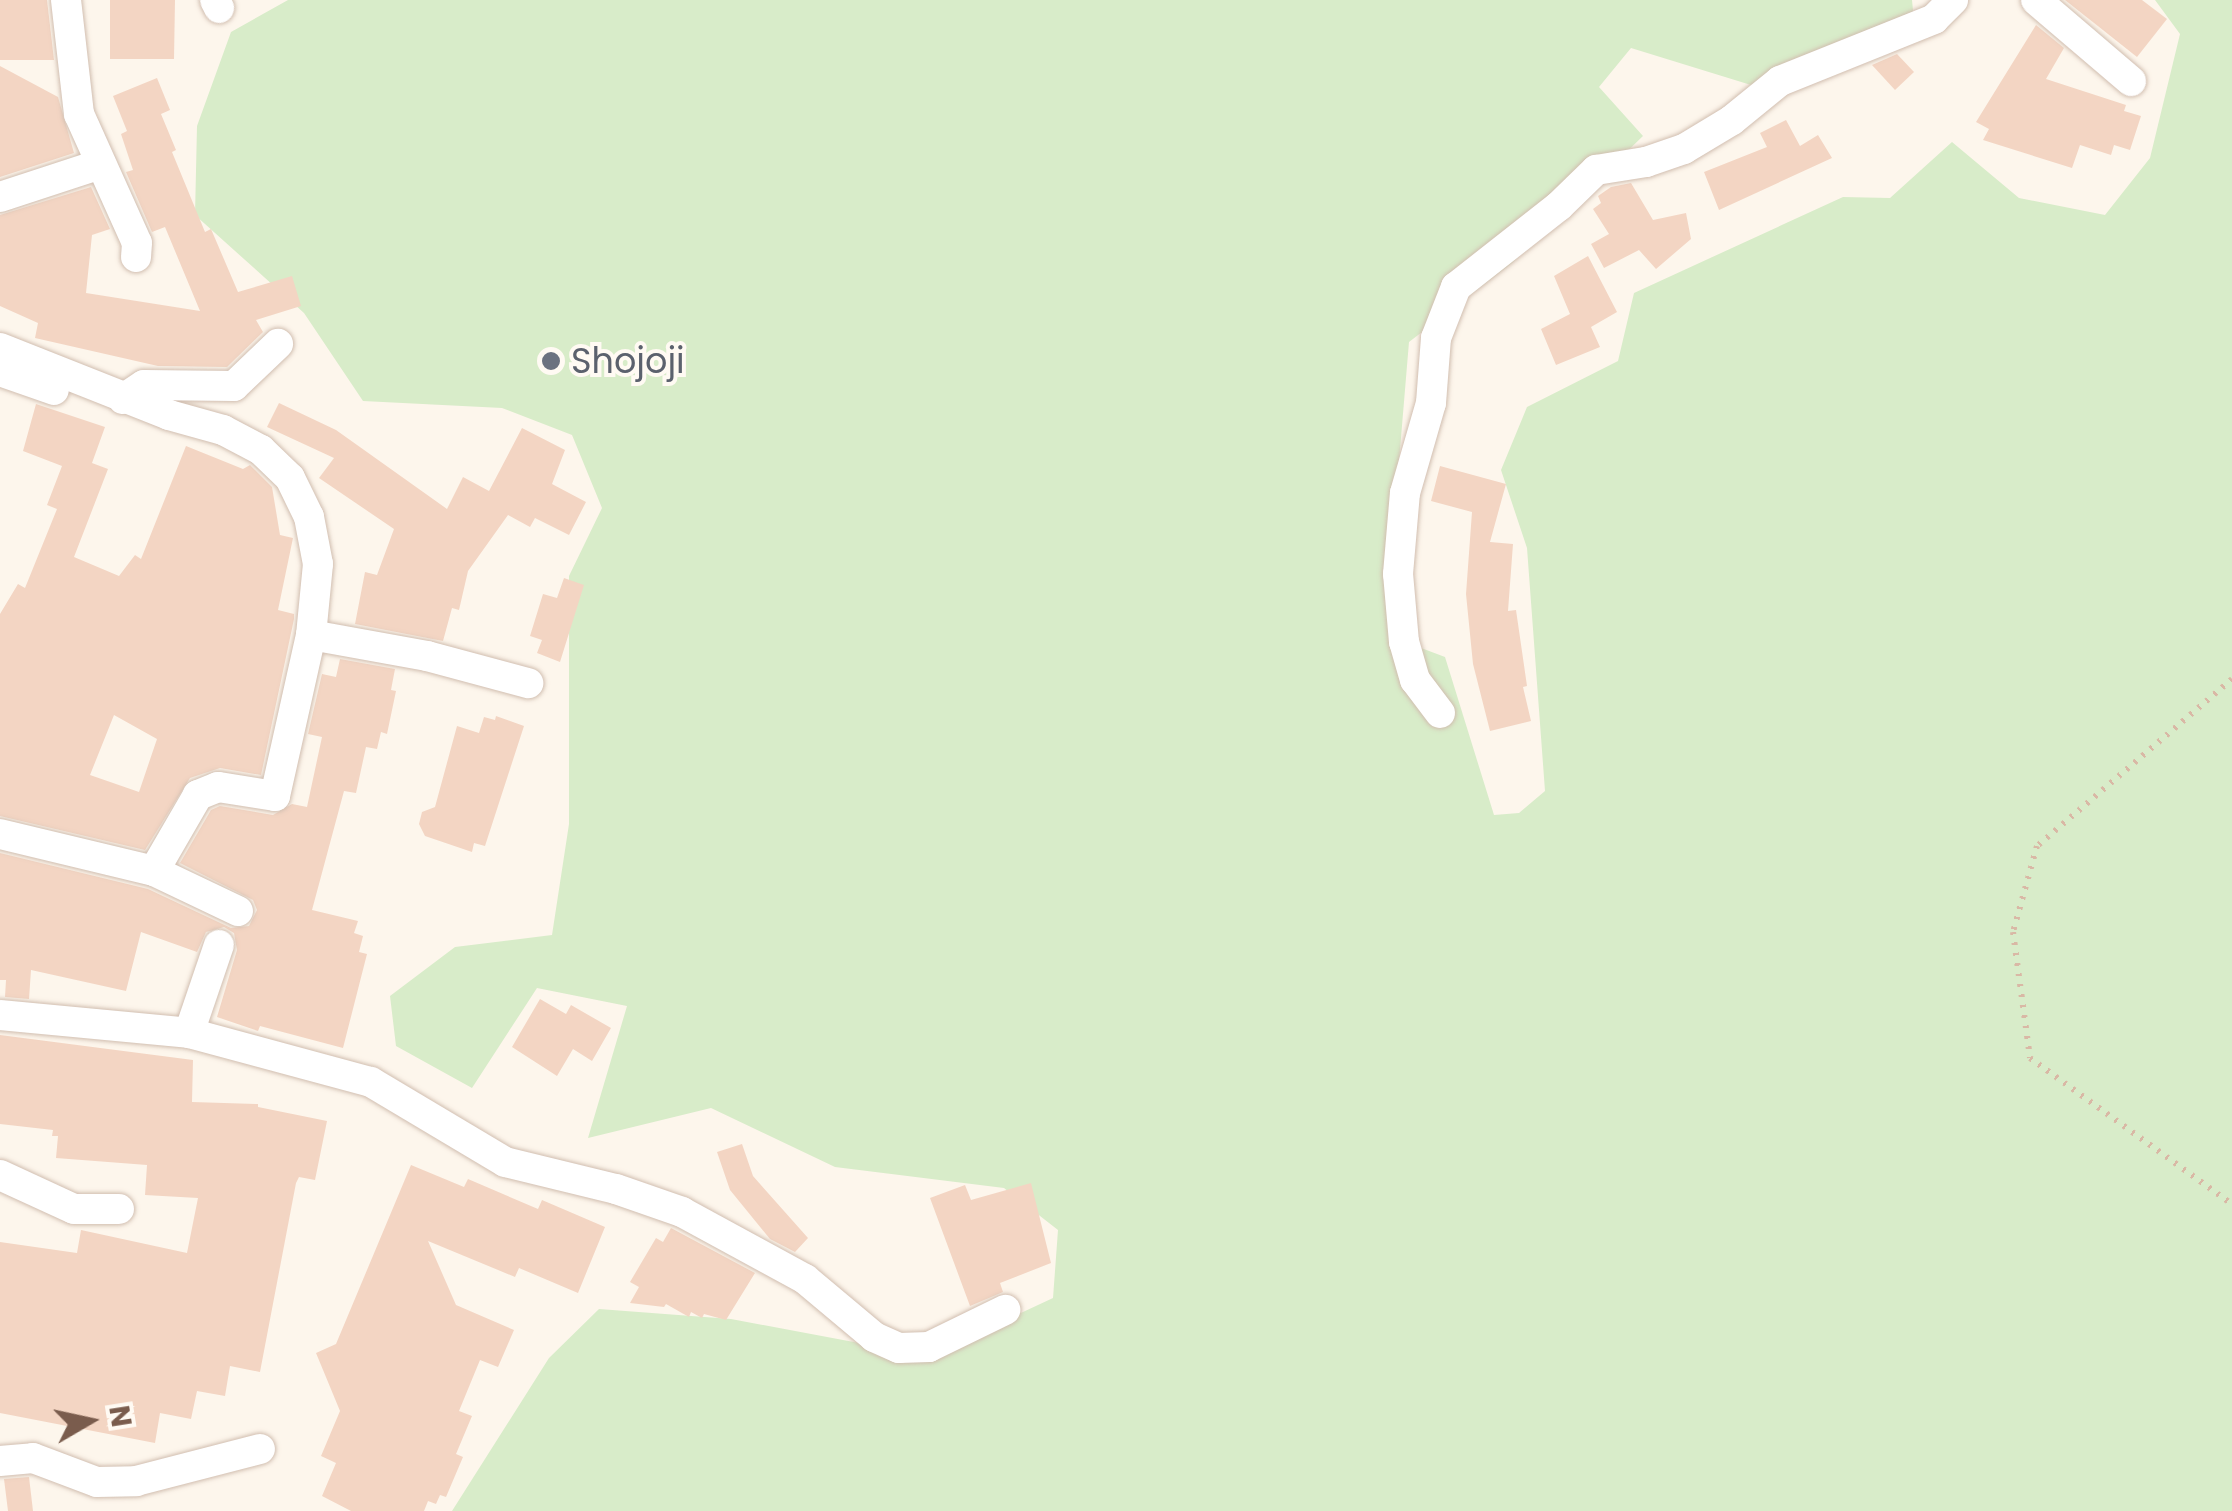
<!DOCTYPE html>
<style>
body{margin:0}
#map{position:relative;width:2232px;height:1511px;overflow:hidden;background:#fdf6ec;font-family:Poppins,sans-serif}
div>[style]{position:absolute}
.green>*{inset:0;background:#d8ecc9}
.building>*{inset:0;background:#f3d5c3}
.path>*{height:6px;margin-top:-3px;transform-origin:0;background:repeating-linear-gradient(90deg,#d9b8a5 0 2.5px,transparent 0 10.5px)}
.roads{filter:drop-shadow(0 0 2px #d1beb0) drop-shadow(0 0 2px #d1beb0)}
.minor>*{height:30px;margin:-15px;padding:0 15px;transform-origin:15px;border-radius:15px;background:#fff}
.dots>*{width:28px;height:28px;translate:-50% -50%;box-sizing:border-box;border:5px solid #fffaf3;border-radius:50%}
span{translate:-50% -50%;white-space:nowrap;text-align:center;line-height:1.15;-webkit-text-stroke:8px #fffaf3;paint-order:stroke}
.worship-label{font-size:35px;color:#5b616d}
.left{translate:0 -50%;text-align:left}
.north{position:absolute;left:40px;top:1371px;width:100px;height:100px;-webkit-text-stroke:8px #fffaf3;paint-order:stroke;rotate:81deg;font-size:28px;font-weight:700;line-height:40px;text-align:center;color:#7a5c4d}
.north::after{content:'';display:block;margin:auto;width:35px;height:45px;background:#7a5c4d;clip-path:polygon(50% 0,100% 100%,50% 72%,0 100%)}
</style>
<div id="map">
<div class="green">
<div style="clip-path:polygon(288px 0,1912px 0,1914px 20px,1751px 85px,1631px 48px,1599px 87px,1643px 136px,1512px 263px,1409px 342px,1390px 569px,1392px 637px,1445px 657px,1494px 815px,1519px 813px,1545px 791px,1527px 548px,1501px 470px,1527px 407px,1618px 361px,1634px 293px,1843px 197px,1890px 198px,1952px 142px,2019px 198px,2105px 215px,2150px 158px,2180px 34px,2155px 0,2232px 0,2232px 1511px,452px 1511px,549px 1358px,599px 1309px,731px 1319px,928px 1356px,1053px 1298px,1058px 1230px,1004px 1188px,835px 1167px,711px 1108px,588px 1138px,627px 1006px,537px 988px,472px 1088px,396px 1046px,390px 996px,455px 947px,552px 935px,569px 824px,569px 576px,602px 508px,572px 435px,502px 408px,363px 401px,304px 313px,195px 215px,197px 126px,231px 32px)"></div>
</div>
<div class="building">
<div style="clip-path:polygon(0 0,47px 0,54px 60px,0 60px)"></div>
<div style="clip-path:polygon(110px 0,175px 0,174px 59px,110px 59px)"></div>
<div style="clip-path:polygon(2065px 0,2142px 0,2167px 19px,2137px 57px)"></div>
<div style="clip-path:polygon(2036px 25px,2064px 48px,2046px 79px,2126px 105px,2124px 111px,2141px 116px,2130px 150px,2114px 145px,2111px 155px,2080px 145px,2072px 168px,1983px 140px,1989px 129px,1976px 122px)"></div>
<div style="clip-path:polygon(1897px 54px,1914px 72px,1895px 90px,1872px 65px)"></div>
<div style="clip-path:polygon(0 66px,58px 97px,74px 153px,0 177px)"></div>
<div style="clip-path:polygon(157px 78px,170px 110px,161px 114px,176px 150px,172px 152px,205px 232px,211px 229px,238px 292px,292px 276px,301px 306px,256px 320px,263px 332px,227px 367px,158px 366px,35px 338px,38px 323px,0 306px,0 215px,91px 187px,110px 229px,92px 235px,86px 293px,200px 311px,165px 227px,152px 232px,126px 172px,133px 170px,121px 134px,127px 131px,113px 96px)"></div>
<div style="clip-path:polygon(1786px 120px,1800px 146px,1818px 135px,1832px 158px,1719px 210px,1704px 172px,1767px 147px,1760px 133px)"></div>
<div style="clip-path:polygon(1631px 183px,1653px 220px,1686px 213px,1691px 239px,1656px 269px,1639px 250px,1604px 268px,1591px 244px,1609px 234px,1593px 209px,1601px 203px,1598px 196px,1611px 187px)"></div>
<div style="clip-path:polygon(1588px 256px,1617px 312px,1591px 327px,1600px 347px,1556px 365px,1541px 329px,1570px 314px,1554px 276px)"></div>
<div style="clip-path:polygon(279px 403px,336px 430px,447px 509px,463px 477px,489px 491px,522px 428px,565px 450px,552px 484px,586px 502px,569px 535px,535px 518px,530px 527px,508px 515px,468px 571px,459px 610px,452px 608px,443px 641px,355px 624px,365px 572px,377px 575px,394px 529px,319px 478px,334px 458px,267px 427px)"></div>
<div style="clip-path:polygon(evenodd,36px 404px,105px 427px,92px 463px,108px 469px,74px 557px,119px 576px,135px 555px,141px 559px,186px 446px,243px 469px,250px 465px,272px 487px,280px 535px,293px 538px,278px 610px,294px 614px,294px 619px,261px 775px,220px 768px,190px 778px,145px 850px,0 816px,0 614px,18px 584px,25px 588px,57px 509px,47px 505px,62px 466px,23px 451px,36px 404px,114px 715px,157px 739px,139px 792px,90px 775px,114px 715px)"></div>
<div style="clip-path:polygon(1440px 466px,1506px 484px,1490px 542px,1513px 544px,1508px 611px,1516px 610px,1527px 686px,1523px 687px,1531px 721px,1490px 731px,1473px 664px,1466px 594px,1472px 512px,1431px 501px)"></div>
<div style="clip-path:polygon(564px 578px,584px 585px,560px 662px,537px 653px,542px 640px,530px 636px,543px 594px,557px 598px)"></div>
<div style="clip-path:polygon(340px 659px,395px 669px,391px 690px,396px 691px,387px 734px,381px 732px,377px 749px,366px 747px,356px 793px,344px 791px,312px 910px,358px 921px,354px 933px,363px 936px,359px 952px,367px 954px,343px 1048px,260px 1026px,258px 1031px,217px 1017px,237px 950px,234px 933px,224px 927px,206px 932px,197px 952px,141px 932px,126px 991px,31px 970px,29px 999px,5px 997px,6px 980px,0 980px,0 853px,148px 889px,231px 928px,249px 926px,257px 910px,253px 900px,180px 863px,211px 810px,220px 806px,273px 815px,292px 804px,307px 807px,322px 737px,308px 734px,322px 674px,336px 677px)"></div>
<div style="clip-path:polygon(496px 716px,524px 726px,485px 846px,474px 843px,472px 852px,425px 836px,419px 824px,422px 812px,435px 807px,457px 726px,479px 733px,484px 717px,495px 720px)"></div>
<div style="clip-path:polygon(540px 999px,566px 1014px,571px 1005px,611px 1028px,592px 1061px,573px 1049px,557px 1076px,512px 1047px)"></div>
<div style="clip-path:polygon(0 1035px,193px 1060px,192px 1102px,258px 1104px,258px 1107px,327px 1121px,315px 1180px,299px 1177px,296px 1183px,260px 1372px,230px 1366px,225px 1396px,197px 1391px,191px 1419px,160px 1413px,155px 1443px,0 1413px,0 1242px,77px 1253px,81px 1230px,187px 1253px,198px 1198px,145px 1195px,147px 1165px,56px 1158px,58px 1136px,52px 1136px,53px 1130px,0 1124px)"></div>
<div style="clip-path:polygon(742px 1144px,753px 1176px,808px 1238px,795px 1252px,770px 1239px,730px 1190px,717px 1152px)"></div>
<div style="clip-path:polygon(411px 1165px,464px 1187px,468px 1179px,538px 1209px,542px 1200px,605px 1227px,578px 1293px,519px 1268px,515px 1277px,428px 1241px,456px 1305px,514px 1330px,498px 1367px,480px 1360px,459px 1411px,472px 1416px,456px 1454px,463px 1457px,446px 1497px,440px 1495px,436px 1504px,428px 1501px,424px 1511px,351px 1511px,322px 1496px,336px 1463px,321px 1456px,340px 1411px,316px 1353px,336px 1344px)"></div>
<div style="clip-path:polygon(1031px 1183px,1051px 1263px,1000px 1283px,1003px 1292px,970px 1306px,930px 1198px,965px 1185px,971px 1200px)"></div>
<div style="clip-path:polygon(671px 1228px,755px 1273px,726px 1320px,704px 1314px,702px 1318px,691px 1312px,689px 1317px,666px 1304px,664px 1307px,630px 1303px,639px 1287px,630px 1282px,656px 1238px,663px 1242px)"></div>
<div style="clip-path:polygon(29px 1477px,33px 1511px,8px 1511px,4px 1479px)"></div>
</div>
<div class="path">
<div style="left:2232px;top:679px;width:257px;rotate:139.4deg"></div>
<div style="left:2037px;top:846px;width:89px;rotate:105.6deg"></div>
<div style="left:2013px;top:932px;width:127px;rotate:82.3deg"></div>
<div style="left:2030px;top:1058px;width:249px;rotate:35.9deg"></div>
</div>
<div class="roads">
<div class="minor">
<div style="left:66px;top:0;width:115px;rotate:83.5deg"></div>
<div style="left:79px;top:114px;width:141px;rotate:65.8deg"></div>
<div style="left:137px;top:243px;width:14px;rotate:94deg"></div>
<div style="left:215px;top:0;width:9px;rotate:63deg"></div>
<div style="left:2036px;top:0;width:125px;rotate:40.5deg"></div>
<div style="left:0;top:197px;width:106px;rotate:-18.1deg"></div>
<div style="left:0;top:348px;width:182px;rotate:21.6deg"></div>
<div style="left:169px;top:415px;width:56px;rotate:15.5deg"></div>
<div style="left:223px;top:430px;width:43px;rotate:27.8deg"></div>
<div style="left:261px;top:450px;width:40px;rotate:44deg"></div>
<div style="left:290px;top:478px;width:43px;rotate:64deg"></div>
<div style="left:309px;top:517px;width:48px;rotate:79.2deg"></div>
<div style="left:318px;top:564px;width:71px;rotate:95.6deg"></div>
<div style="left:311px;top:635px;width:165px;rotate:102.6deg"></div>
<div style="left:275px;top:796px;width:58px;rotate:-171deg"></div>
<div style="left:218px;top:787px;width:22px;rotate:158deg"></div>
<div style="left:198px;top:795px;width:88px;rotate:120.1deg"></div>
<div style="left:0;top:371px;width:57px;rotate:19.4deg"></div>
<div style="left:123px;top:399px;width:25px;rotate:-34deg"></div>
<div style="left:144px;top:385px;width:90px;rotate:0.6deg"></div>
<div style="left:234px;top:386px;width:61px;rotate:-43.7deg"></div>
<div style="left:311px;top:635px;width:118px;rotate:10.3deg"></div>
<div style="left:427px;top:656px;width:105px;rotate:15deg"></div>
<div style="left:1440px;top:713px;width:41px;rotate:-127.1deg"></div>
<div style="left:1415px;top:680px;width:40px;rotate:-106deg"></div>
<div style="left:1404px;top:642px;width:68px;rotate:-95deg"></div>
<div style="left:1398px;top:574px;width:81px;rotate:-85.1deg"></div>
<div style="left:1405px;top:493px;width:94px;rotate:-73.9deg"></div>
<div style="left:1431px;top:403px;width:65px;rotate:-85.6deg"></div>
<div style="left:1436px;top:338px;width:55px;rotate:-68.6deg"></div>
<div style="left:1456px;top:287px;width:131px;rotate:-38.2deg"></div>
<div style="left:1559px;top:206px;width:52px;rotate:-44.2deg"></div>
<div style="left:1596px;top:170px;width:51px;rotate:-9.1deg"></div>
<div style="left:1646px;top:162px;width:40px;rotate:-18.9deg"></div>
<div style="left:1684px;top:149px;width:56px;rotate:-31.1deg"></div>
<div style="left:1732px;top:120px;width:62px;rotate:-39.1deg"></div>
<div style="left:1780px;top:81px;width:166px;rotate:-21.9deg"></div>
<div style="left:1934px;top:19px;width:27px;rotate:-45deg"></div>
<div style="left:0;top:834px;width:158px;rotate:13.5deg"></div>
<div style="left:154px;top:871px;width:93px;rotate:25.5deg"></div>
<div style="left:0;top:1015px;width:190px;rotate:5.4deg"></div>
<div style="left:189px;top:1033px;width:188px;rotate:15.1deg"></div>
<div style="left:371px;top:1082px;width:156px;rotate:30.8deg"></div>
<div style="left:505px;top:1162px;width:114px;rotate:13.7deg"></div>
<div style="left:616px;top:1189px;width:70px;rotate:19.2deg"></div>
<div style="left:682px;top:1212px;width:140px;rotate:28.6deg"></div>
<div style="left:805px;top:1279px;width:90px;rotate:40deg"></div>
<div style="left:874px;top:1337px;width:27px;rotate:24deg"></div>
<div style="left:899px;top:1348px;width:30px;rotate:-2deg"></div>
<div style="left:929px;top:1347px;width:85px;rotate:-26deg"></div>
<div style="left:189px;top:1033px;width:93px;rotate:-71.2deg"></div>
<div style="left:0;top:1175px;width:81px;rotate:24.7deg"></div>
<div style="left:74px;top:1209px;width:45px"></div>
<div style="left:0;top:1461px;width:33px;rotate:-5deg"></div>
<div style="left:33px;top:1458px;width:68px;rotate:20.6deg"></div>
<div style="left:97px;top:1482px;width:39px;rotate:-1deg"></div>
<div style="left:136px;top:1481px;width:128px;rotate:-14.5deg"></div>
</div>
</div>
<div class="dots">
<div style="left:551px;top:361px;background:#6b7280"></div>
</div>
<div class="worship-label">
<span class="left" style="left:571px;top:361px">Shojoji</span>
</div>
<div class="north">N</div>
</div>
